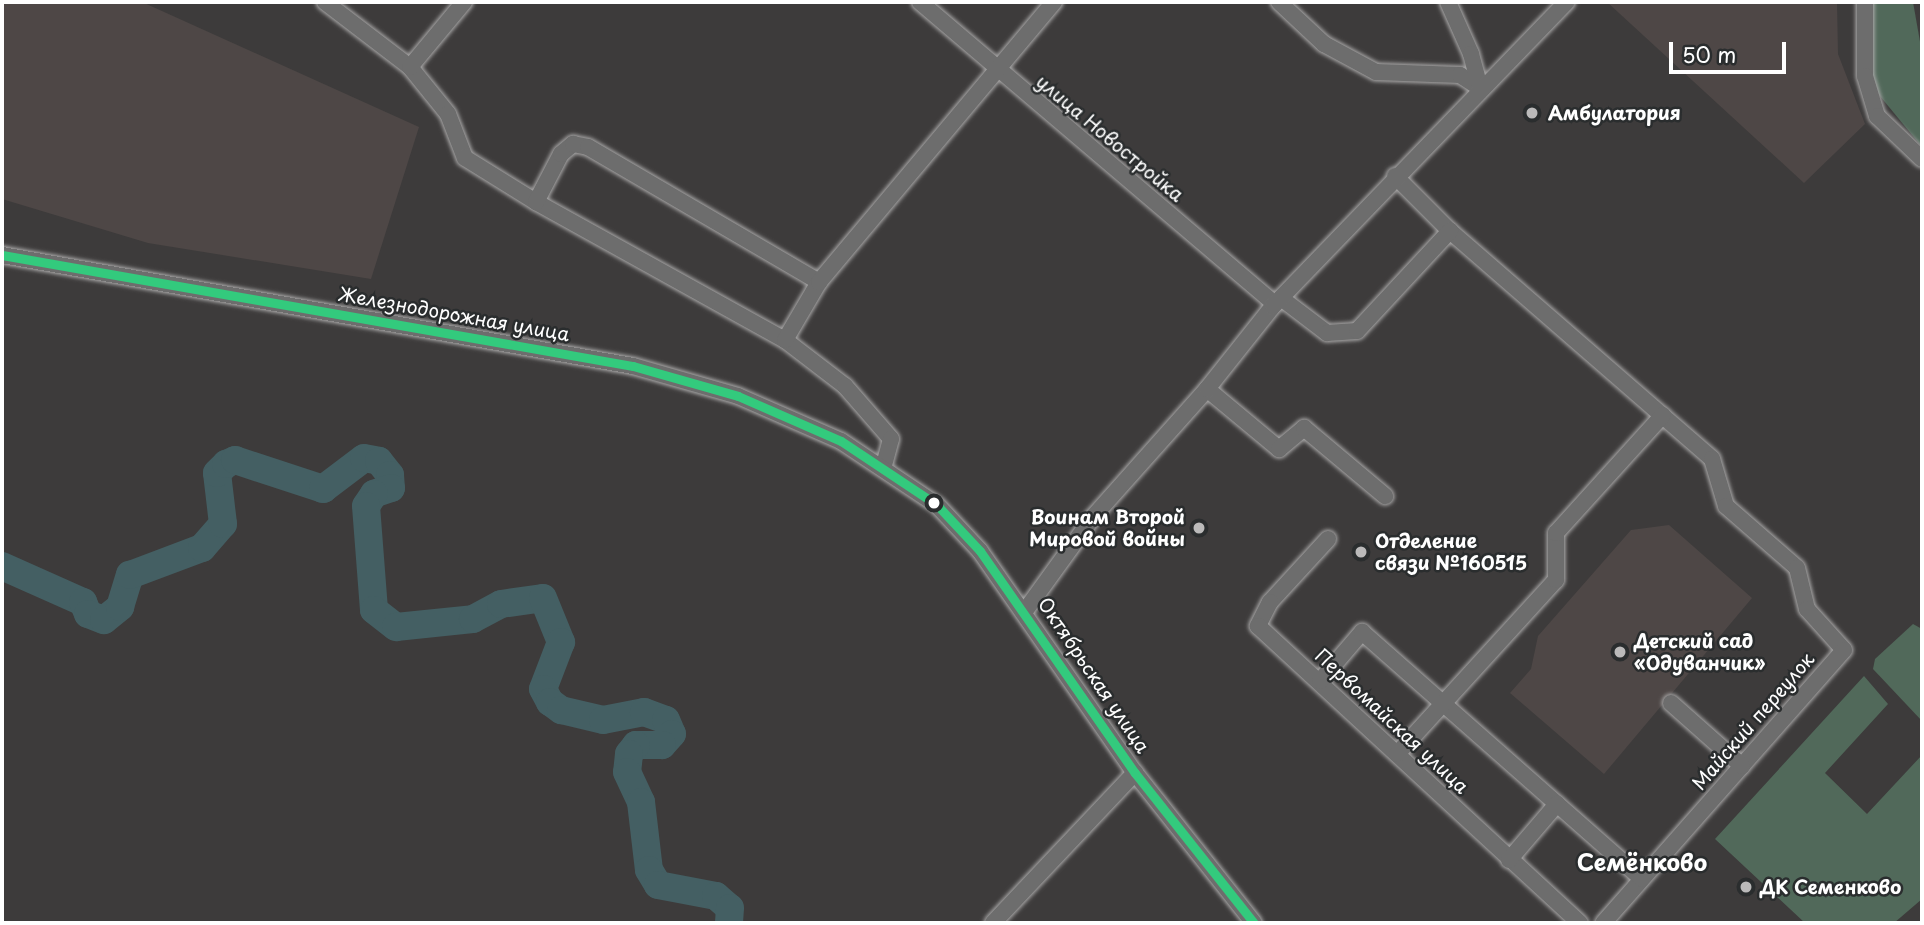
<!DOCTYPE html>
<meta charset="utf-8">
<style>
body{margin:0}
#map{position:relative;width:1924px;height:925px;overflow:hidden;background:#3d3b3b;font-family:"Playpen Sans",sans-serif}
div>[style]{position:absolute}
.built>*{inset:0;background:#4e4746}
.green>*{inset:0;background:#51695a}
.river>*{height:28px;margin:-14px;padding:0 14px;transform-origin:14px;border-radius:14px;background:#445f63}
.roads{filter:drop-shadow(0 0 2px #a8a7a7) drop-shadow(0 0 2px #a8a7a7)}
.minor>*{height:16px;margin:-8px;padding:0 8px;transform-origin:8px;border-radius:8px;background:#6d6d6d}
.bus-1>*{height:9px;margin:-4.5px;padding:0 4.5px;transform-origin:4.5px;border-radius:4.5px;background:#33ca7d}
.dots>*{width:19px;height:19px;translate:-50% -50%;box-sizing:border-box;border:4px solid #2a2d2e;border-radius:50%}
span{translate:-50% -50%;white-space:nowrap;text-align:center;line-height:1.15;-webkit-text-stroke:5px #2a2d2e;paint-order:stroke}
.poi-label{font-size:19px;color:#fff;font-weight:700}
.left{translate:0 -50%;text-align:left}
.right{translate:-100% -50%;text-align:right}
.street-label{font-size:19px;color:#fff}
.quarter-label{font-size:23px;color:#fff;font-weight:700}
.frame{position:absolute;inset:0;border:4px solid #fff;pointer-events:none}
.scale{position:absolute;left:1669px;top:42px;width:117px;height:32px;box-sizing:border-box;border:4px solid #fff;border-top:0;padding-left:9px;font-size:21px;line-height:24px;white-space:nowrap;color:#fff;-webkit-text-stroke:5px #2a2d2e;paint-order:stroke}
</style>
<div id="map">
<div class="built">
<div style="clip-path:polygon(2px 2px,142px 2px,419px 127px,371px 279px,148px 243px,2px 199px)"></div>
<div style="clip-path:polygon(1607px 2px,1837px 2px,1838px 54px,1865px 124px,1804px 183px)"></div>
<div style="clip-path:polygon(1669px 525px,1752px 598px,1604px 774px,1510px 693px,1531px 669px,1538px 636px,1631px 530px)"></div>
</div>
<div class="green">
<div style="clip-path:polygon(1870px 2px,1913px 2px,1922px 53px,1922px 147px,1875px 90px,1868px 63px)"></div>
<div style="clip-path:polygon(1913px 624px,1922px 629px,1922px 721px,1873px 669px,1875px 659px)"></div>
<div style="clip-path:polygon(1864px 676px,1888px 704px,1825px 773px,1867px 814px,1922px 755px,1922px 899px,1894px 923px,1805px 923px,1715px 839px)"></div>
</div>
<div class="river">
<div style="left:2px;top:566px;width:89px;rotate:24deg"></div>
<div style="left:83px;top:602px;width:13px;rotate:67deg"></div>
<div style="left:88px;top:614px;width:17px;rotate:21deg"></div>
<div style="left:104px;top:620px;width:21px;rotate:-39deg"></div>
<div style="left:120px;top:607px;width:34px;rotate:-73deg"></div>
<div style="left:130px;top:575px;width:77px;rotate:-20.6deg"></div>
<div style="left:202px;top:548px;width:32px;rotate:-49deg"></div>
<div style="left:223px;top:524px;width:51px;rotate:-96.7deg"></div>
<div style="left:217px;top:473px;width:13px;rotate:-45deg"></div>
<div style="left:226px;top:464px;width:10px;rotate:-24deg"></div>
<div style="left:235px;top:460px;width:93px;rotate:18.2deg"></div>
<div style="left:323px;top:489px;width:51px;rotate:-37.1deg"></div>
<div style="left:364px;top:458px;width:15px;rotate:11deg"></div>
<div style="left:379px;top:461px;width:18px;rotate:52deg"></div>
<div style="left:390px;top:475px;width:13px;rotate:86deg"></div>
<div style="left:391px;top:488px;width:18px;rotate:161deg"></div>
<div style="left:374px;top:494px;width:14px;rotate:124deg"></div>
<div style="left:366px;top:506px;width:104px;rotate:85.6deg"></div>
<div style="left:374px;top:610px;width:28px;rotate:38deg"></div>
<div style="left:396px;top:627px;width:77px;rotate:-5.9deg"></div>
<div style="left:473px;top:619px;width:32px;rotate:-28deg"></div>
<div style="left:501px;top:604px;width:42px;rotate:-8.1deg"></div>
<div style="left:543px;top:598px;width:48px;rotate:67.8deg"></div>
<div style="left:561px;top:642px;width:50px;rotate:111deg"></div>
<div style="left:543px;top:689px;width:15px;rotate:62deg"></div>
<div style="left:550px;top:702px;width:14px;rotate:36deg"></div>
<div style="left:561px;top:710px;width:43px;rotate:13.4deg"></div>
<div style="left:603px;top:720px;width:42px;rotate:-11deg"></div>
<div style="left:644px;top:712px;width:23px;rotate:20deg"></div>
<div style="left:666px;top:720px;width:15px;rotate:67deg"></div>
<div style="left:672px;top:734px;width:15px;rotate:132deg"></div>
<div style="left:662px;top:745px;width:26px;rotate:180deg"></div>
<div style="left:636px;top:745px;width:11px;rotate:128deg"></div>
<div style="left:629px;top:754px;width:18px;rotate:96deg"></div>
<div style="left:627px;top:772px;width:33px;rotate:65deg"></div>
<div style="left:641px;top:802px;width:68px;rotate:83.3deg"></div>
<div style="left:649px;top:870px;width:17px;rotate:59deg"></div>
<div style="left:658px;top:885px;width:59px;rotate:10.7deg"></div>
<div style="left:716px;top:896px;width:18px;rotate:41deg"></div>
<div style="left:730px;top:908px;width:15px;rotate:94deg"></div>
</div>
<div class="roads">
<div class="minor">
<div style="left:325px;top:2px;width:107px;rotate:37.4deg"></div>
<div style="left:410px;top:67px;width:60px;rotate:51deg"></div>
<div style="left:448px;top:114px;width:47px;rotate:68.9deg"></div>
<div style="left:465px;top:158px;width:84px;rotate:31.8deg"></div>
<div style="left:536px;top:202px;width:285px;rotate:29deg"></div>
<div style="left:785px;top:340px;width:76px;rotate:37.5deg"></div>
<div style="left:845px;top:386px;width:70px;rotate:49deg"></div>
<div style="left:891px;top:439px;width:30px;rotate:105deg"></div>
<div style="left:920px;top:2px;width:466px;rotate:40.4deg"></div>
<div style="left:1279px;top:2px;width:62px;rotate:43deg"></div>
<div style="left:1324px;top:44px;width:59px;rotate:28.3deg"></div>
<div style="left:1376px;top:72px;width:84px;rotate:2deg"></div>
<div style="left:1460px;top:75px;width:24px;rotate:33deg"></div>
<div style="left:1448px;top:2px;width:57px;rotate:66.1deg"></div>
<div style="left:1471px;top:54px;width:35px;rotate:75deg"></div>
<div style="left:1865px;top:2px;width:74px;rotate:90deg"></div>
<div style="left:1865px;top:76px;width:42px;rotate:73.3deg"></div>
<div style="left:1877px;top:116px;width:62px;rotate:43.7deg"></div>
<div style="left:410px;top:67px;width:85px;rotate:-50.3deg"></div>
<div style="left:1395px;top:176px;width:78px;rotate:45deg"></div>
<div style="left:1450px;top:231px;width:347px;rotate:41deg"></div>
<div style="left:1712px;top:459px;width:49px;rotate:73.4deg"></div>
<div style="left:1726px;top:506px;width:94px;rotate:41.1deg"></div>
<div style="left:1797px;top:568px;width:42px;rotate:76.3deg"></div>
<div style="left:1807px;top:609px;width:55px;rotate:47.9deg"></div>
<div style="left:1844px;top:650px;width:364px;rotate:131.4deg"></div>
<div style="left:536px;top:202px;width:54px;rotate:-62.5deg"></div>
<div style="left:561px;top:154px;width:16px;rotate:-40deg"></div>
<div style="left:573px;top:144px;width:15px;rotate:11deg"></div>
<div style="left:588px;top:147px;width:268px;rotate:30.3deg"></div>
<div style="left:2px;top:255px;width:641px;rotate:9.98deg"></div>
<div style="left:633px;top:366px;width:109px;rotate:15.9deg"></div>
<div style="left:738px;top:396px;width:112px;rotate:23.6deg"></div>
<div style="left:841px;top:441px;width:115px;rotate:33.7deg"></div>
<div style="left:937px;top:505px;width:63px;rotate:46.9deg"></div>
<div style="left:980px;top:551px;width:271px;rotate:55.1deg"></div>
<div style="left:1135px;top:773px;width:191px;rotate:51.6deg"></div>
<div style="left:1281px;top:298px;width:58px;rotate:37.3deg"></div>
<div style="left:1327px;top:333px;width:30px;rotate:-4deg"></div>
<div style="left:1357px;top:331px;width:137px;rotate:-47.1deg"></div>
<div style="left:785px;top:340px;width:67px;rotate:-59.6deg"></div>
<div style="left:819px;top:282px;width:366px;rotate:-50deg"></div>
<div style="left:1207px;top:389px;width:94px;rotate:39.8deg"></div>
<div style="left:1279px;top:449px;width:33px;rotate:-40deg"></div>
<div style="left:1304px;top:428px;width:106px;rotate:40deg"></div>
<div style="left:1328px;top:539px;width:86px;rotate:132.6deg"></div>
<div style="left:1270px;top:602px;width:27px;rotate:117deg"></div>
<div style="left:1258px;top:626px;width:438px;rotate:42.7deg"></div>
<div style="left:1025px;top:611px;width:116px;rotate:-54.1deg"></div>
<div style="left:1093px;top:517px;width:171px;rotate:-48.3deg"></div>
<div style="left:1207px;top:389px;width:106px;rotate:-51.5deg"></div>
<div style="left:1273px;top:306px;width:423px;rotate:-46deg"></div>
<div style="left:1320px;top:681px;width:65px;rotate:-49.4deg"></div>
<div style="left:1362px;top:632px;width:373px;rotate:41.4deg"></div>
<div style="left:1671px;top:703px;width:95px;rotate:41.6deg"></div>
<div style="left:1397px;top:754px;width:236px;rotate:-47.6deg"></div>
<div style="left:1556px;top:580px;width:47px;rotate:-90deg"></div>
<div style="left:1556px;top:533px;width:159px;rotate:-47.8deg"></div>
<div style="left:1509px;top:860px;width:74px;rotate:-49.4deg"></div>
<div style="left:993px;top:923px;width:207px;rotate:-46.6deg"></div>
</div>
</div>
<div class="bus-1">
<div style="left:2px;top:255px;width:641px;rotate:9.98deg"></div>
<div style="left:633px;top:366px;width:109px;rotate:15.9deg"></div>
<div style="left:738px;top:396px;width:112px;rotate:23.6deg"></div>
<div style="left:841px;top:441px;width:115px;rotate:33.7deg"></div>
<div style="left:937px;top:505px;width:63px;rotate:46.9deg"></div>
<div style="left:980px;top:551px;width:271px;rotate:55.1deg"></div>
<div style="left:1135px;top:773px;width:191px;rotate:51.6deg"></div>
</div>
<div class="dots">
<div style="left:1532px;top:113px;background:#bbbaba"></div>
<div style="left:934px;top:503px;background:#fff"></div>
<div style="left:1199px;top:528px;background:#bbbaba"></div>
<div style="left:1361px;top:552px;background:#bbbaba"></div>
<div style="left:1620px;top:652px;background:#bbbaba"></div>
<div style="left:1746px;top:887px;background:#bbbaba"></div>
</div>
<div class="poi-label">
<span class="left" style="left:1548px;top:113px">Амбулатория</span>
<span class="right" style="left:1185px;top:528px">Воинам Второй<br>Мировой войны</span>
<span class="left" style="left:1375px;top:552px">Отделение<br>связи №160515</span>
<span class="left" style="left:1634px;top:652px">Детский сад<br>«Одуванчик»</span>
<span class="left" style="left:1760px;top:887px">ДК Семенково</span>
</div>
<div class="street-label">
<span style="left:1110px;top:138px;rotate:40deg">улица Новостройка</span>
<span style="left:454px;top:314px;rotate:10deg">Железнодорожная улица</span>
<span style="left:1094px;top:675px;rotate:56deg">Октябрьская улица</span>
<span style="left:1392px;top:721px;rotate:43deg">Первомайская улица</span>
<span style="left:1753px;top:721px;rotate:-49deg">Майский переулок</span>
</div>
<div class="quarter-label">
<span style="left:1642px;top:862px">Семёнково</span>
</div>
<div class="frame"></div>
<div class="scale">50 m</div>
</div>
